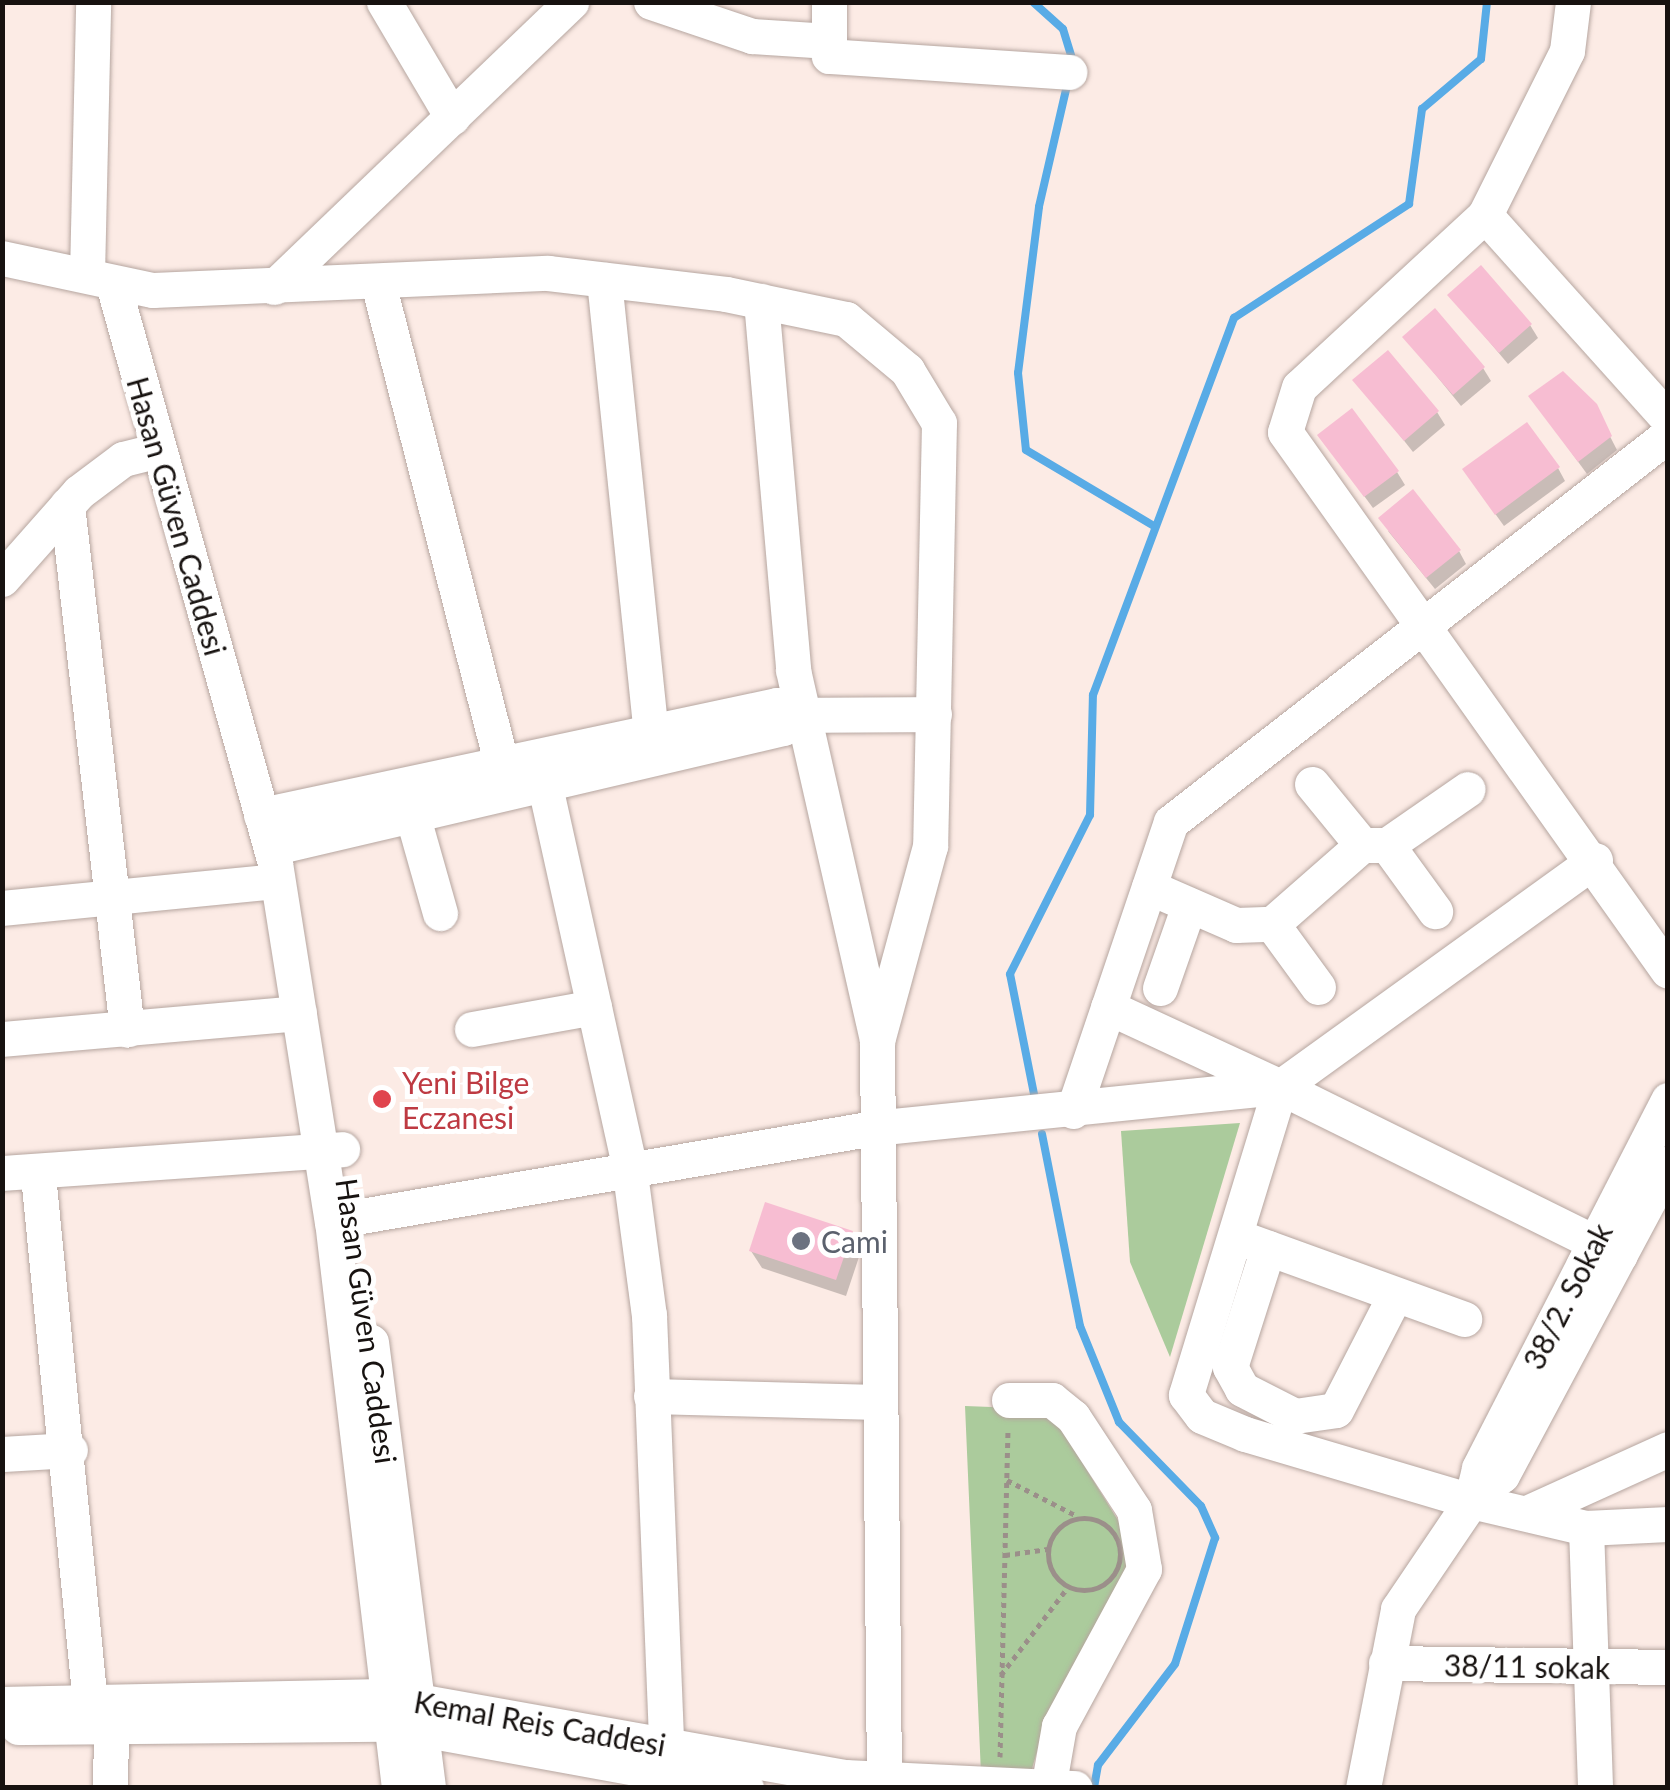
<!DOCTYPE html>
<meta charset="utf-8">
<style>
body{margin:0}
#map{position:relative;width:1670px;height:1790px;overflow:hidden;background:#fcebe5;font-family:Lato,sans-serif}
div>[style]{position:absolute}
.green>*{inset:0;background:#abcb9c}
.shadow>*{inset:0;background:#0003}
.stream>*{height:8px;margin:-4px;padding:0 4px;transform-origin:4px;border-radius:4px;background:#58abe6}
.building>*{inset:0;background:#f7bdd2}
.path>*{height:5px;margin-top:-2.5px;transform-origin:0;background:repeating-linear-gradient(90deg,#9b8f8a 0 5px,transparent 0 10px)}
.path>.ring{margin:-2.5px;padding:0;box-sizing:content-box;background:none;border:5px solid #9b8f8a;border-radius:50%}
.roads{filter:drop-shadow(0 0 2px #b6a6a0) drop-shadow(0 0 2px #b6a6a0)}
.minor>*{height:35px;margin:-17.5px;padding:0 17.5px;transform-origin:17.5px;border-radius:17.5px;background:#fff}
.dots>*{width:28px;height:28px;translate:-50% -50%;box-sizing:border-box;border:5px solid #fff;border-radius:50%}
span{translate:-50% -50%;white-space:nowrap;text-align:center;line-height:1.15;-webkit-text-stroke:10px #fff;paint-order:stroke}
.street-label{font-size:30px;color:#171210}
.health-label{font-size:30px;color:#be3a42}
.left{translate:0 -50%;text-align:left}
.worship-label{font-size:30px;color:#5b616d}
.frame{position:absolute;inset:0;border:5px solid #171210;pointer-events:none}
</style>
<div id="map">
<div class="green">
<div style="clip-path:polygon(1240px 1123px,1170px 1357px,1130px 1262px,1121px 1131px)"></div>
<div style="clip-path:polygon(965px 1406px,1049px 1409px,1124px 1530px,1133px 1581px,1047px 1718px,1031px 1772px,981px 1774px)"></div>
</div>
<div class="shadow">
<div style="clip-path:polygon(1450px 295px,1530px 325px,1538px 338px,1508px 364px)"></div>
<div style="clip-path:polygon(1405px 337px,1483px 368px,1491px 381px,1461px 406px)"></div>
<div style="clip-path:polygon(1356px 380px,1437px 412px,1445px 425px,1413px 452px)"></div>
<div style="clip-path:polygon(1531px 397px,1598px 413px,1617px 450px,1587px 474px)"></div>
<div style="clip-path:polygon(1320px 436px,1397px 472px,1405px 485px,1373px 508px)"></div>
<div style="clip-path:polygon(1558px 468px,1565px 481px,1504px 526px,1473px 483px)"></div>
<div style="clip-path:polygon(1388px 531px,1459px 551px,1466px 564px,1435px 589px)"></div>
<div style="clip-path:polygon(851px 1233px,861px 1251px,846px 1296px,762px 1268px,751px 1251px)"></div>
</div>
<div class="stream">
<div style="left:1033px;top:2px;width:40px;rotate:42deg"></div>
<div style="left:1063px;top:29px;width:34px;rotate:73deg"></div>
<div style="left:1068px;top:81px;width:129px;rotate:103deg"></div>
<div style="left:1039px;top:207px;width:167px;rotate:97.2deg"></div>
<div style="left:1018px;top:373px;width:77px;rotate:84.1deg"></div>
<div style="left:1026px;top:450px;width:149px;rotate:30.7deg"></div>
<div style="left:1034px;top:1094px;width:122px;rotate:-101.3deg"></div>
<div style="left:1010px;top:974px;width:178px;rotate:-63.3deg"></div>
<div style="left:1090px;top:815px;width:120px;rotate:-88.6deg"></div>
<div style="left:1093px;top:695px;width:403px;rotate:-69.5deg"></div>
<div style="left:1234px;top:318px;width:209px;rotate:-33.1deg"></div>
<div style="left:1409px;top:204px;width:96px;rotate:-82.2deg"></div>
<div style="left:1422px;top:109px;width:77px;rotate:-40.3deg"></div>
<div style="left:1481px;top:59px;width:57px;rotate:-84deg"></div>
<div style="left:1042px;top:1134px;width:196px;rotate:78.8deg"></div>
<div style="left:1080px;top:1326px;width:104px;rotate:67.9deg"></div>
<div style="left:1119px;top:1422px;width:117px;rotate:45.7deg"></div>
<div style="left:1201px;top:1506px;width:35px;rotate:66deg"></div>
<div style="left:1215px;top:1538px;width:132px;rotate:107.6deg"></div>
<div style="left:1175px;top:1664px;width:127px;rotate:127.3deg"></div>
<div style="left:1098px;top:1765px;width:23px;rotate:100deg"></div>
</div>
<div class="building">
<div style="clip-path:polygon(1481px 265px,1532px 324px,1499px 353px,1447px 295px)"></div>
<div style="clip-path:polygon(1435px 308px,1485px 367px,1453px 395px,1402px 337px)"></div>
<div style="clip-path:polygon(1388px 350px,1439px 411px,1404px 441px,1352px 380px)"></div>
<div style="clip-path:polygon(1563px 371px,1597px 404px,1612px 436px,1578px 462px,1528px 396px)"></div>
<div style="clip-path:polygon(1352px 408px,1399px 471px,1364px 497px,1317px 435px)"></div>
<div style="clip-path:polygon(1527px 422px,1560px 467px,1495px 515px,1462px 469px)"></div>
<div style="clip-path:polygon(1413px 489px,1461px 550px,1426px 578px,1378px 518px)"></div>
<div style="clip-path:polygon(765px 1202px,853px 1231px,836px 1280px,749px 1251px)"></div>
</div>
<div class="path">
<div style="left:1007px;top:1480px;width:79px;rotate:27.2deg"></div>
<div class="ring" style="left:1048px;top:1518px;width:67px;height:67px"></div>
<div style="left:1005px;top:1555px;width:43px;rotate:-7.9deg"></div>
<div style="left:1001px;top:1675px;width:111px;rotate:-52.7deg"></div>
<div style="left:1000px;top:1757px;width:329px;rotate:-88.6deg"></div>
</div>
<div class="roads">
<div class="minor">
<div style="left:384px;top:2px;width:134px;rotate:59.4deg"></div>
<div style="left:651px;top:2px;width:107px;rotate:18.6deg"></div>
<div style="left:752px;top:36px;width:77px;rotate:3.7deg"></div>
<div style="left:829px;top:2px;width:54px;rotate:90deg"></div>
<div style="left:829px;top:56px;width:241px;rotate:3.8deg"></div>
<div style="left:1573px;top:2px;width:49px;rotate:97deg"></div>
<div style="left:1567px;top:51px;width:183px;rotate:116.6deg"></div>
<div style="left:1485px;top:215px;width:253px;rotate:137.2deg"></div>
<div style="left:1299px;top:387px;width:47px;rotate:107.3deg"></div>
<div style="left:1285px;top:432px;width:661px;rotate:54.6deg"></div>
<div style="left:1485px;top:215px;width:274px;rotate:48.1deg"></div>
<div style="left:2px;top:258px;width:154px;rotate:12deg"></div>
<div style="left:153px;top:290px;width:395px;rotate:-2.5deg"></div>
<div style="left:548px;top:273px;width:179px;rotate:6.7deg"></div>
<div style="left:726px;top:294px;width:123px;rotate:11.8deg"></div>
<div style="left:846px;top:319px;width:80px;rotate:39.9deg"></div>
<div style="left:907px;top:370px;width:62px;rotate:58.9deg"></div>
<div style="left:939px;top:423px;width:423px;rotate:91.2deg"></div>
<div style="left:930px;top:846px;width:202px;rotate:105.2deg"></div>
<div style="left:87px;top:275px;width:273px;rotate:-88.7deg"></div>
<div style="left:604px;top:280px;width:453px;rotate:84.1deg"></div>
<div style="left:378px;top:283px;width:494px;rotate:75.6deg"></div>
<div style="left:501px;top:761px;width:51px;rotate:29.6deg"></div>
<div style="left:545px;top:786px;width:389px;rotate:77.5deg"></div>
<div style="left:629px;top:1166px;width:150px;rotate:82.4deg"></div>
<div style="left:649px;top:1315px;width:473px;rotate:87.7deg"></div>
<div style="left:113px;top:284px;width:601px;rotate:74.37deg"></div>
<div style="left:275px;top:863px;width:363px;rotate:81deg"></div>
<div style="left:332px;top:1221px;width:571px;rotate:83.26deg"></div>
<div style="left:274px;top:287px;width:412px;rotate:-43.8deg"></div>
<div style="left:761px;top:301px;width:370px;rotate:85deg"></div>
<div style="left:793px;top:670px;width:380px;rotate:77.2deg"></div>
<div style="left:877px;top:1041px;width:747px;rotate:89.46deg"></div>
<div style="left:67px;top:505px;width:528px;rotate:83.48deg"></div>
<div style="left:2px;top:579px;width:116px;rotate:-48.5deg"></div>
<div style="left:79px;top:492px;width:55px;rotate:-36.9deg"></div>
<div style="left:123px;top:459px;width:36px;rotate:-14deg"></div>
<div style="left:1312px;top:784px;width:79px;rotate:50.7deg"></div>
<div style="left:412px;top:814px;width:103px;rotate:74.2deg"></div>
<div style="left:261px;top:815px;width:528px;rotate:-12.03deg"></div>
<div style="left:777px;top:705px;width:20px;rotate:30deg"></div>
<div style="left:794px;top:715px;width:140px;rotate:-0.4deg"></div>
<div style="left:1387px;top:845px;width:82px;rotate:54deg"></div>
<div style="left:271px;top:848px;width:526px;rotate:-13.19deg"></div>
<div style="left:783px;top:728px;width:17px;rotate:-50deg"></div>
<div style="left:1595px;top:860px;width:388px;rotate:144.2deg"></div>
<div style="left:1280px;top:1087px;width:322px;rotate:107deg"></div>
<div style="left:1186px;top:1395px;width:26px;rotate:53deg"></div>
<div style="left:1202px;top:1416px;width:47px;rotate:22.7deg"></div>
<div style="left:1245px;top:1434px;width:236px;rotate:16.5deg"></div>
<div style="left:1471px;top:1501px;width:118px;rotate:13.2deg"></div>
<div style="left:1586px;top:1528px;width:82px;rotate:-2.8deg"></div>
<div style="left:1149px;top:887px;width:95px;rotate:23.6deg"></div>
<div style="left:1236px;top:925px;width:36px;rotate:-2deg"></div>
<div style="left:1272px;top:924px;width:120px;rotate:-41.3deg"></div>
<div style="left:1362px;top:845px;width:25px"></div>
<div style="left:1387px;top:845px;width:98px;rotate:-34.7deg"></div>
<div style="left:2px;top:908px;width:275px;rotate:-5.6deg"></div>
<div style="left:1272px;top:924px;width:78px;rotate:53.9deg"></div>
<div style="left:1160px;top:988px;width:88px;rotate:-70.7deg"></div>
<div style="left:1108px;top:1007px;width:190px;rotate:24.9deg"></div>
<div style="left:472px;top:1029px;width:124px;rotate:-10.2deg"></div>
<div style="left:2px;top:1039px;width:298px;rotate:-5deg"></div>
<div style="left:1073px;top:1111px;width:305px;rotate:-71.3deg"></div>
<div style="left:1171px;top:822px;width:630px;rotate:-37.91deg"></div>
<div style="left:2px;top:1173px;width:341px;rotate:-4deg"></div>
<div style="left:38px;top:1175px;width:531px;rotate:84.38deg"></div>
<div style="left:332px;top:1221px;width:550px;rotate:-9.74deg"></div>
<div style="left:874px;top:1128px;width:408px;rotate:-5.8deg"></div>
<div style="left:1280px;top:1087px;width:379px;rotate:26.3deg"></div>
<div style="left:1249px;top:1241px;width:229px;rotate:19.9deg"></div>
<div style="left:1268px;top:1248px;width:125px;rotate:107.7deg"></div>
<div style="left:1230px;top:1367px;width:25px;rotate:61deg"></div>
<div style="left:1242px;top:1389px;width:59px;rotate:27deg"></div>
<div style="left:1295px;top:1416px;width:41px;rotate:-8.3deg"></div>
<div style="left:1336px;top:1410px;width:125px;rotate:-62.8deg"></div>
<div style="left:371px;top:1342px;width:450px;rotate:82.7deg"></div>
<div style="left:651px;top:1396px;width:227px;rotate:1.5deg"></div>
<div style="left:1009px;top:1400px;width:43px"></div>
<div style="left:1052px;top:1400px;width:27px;rotate:39deg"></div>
<div style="left:1073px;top:1417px;width:111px;rotate:56.7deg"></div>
<div style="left:1134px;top:1510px;width:60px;rotate:80.4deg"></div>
<div style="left:1144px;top:1569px;width:179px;rotate:118.4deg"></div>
<div style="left:1059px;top:1726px;width:58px;rotate:100deg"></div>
<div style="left:2px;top:1454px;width:68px;rotate:-3.4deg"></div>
<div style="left:1488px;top:1485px;width:17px;rotate:-36deg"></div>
<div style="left:1502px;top:1475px;width:353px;rotate:-61.9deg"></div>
<div style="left:1527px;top:1513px;width:155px;rotate:-24.4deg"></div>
<div style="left:1586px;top:1528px;width:260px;rotate:88deg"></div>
<div style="left:1386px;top:1663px;width:282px;rotate:0.8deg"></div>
<div style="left:2px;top:1704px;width:388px;rotate:-1.2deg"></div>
<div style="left:390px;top:1696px;width:464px;rotate:10.1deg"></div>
<div style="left:847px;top:1777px;width:228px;rotate:2.8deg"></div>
<div style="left:18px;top:1727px;width:375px;rotate:-0.5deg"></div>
<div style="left:393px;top:1724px;width:359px;rotate:10.3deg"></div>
<div style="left:110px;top:1788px;width:60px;rotate:-89deg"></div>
<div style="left:1363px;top:1788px;width:182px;rotate:-78.9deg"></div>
<div style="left:1398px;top:1609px;width:130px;rotate:-55.9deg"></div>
<div style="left:1471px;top:1501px;width:34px;rotate:-76deg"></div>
<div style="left:1479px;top:1468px;width:414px;rotate:-62.8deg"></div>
</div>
</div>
<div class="dots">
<div style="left:382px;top:1099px;background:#e0444e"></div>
<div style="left:801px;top:1241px;background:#6b7280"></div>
</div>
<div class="street-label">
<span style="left:177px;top:516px;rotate:74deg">Hasan Güven Caddesi</span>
<span style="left:1567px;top:1296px;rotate:-63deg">38/2. Sokak</span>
<span style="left:367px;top:1321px;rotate:82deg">Hasan Güven Caddesi</span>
<span style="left:1527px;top:1666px;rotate:1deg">38/11 sokak</span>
<span style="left:540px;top:1723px;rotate:10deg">Kemal Reis Caddesi</span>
</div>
<div class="health-label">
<span class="left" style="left:402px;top:1099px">Yeni Bilge<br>Eczanesi</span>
</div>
<div class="worship-label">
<span class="left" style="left:821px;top:1241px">Cami</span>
</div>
<div class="frame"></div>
</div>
